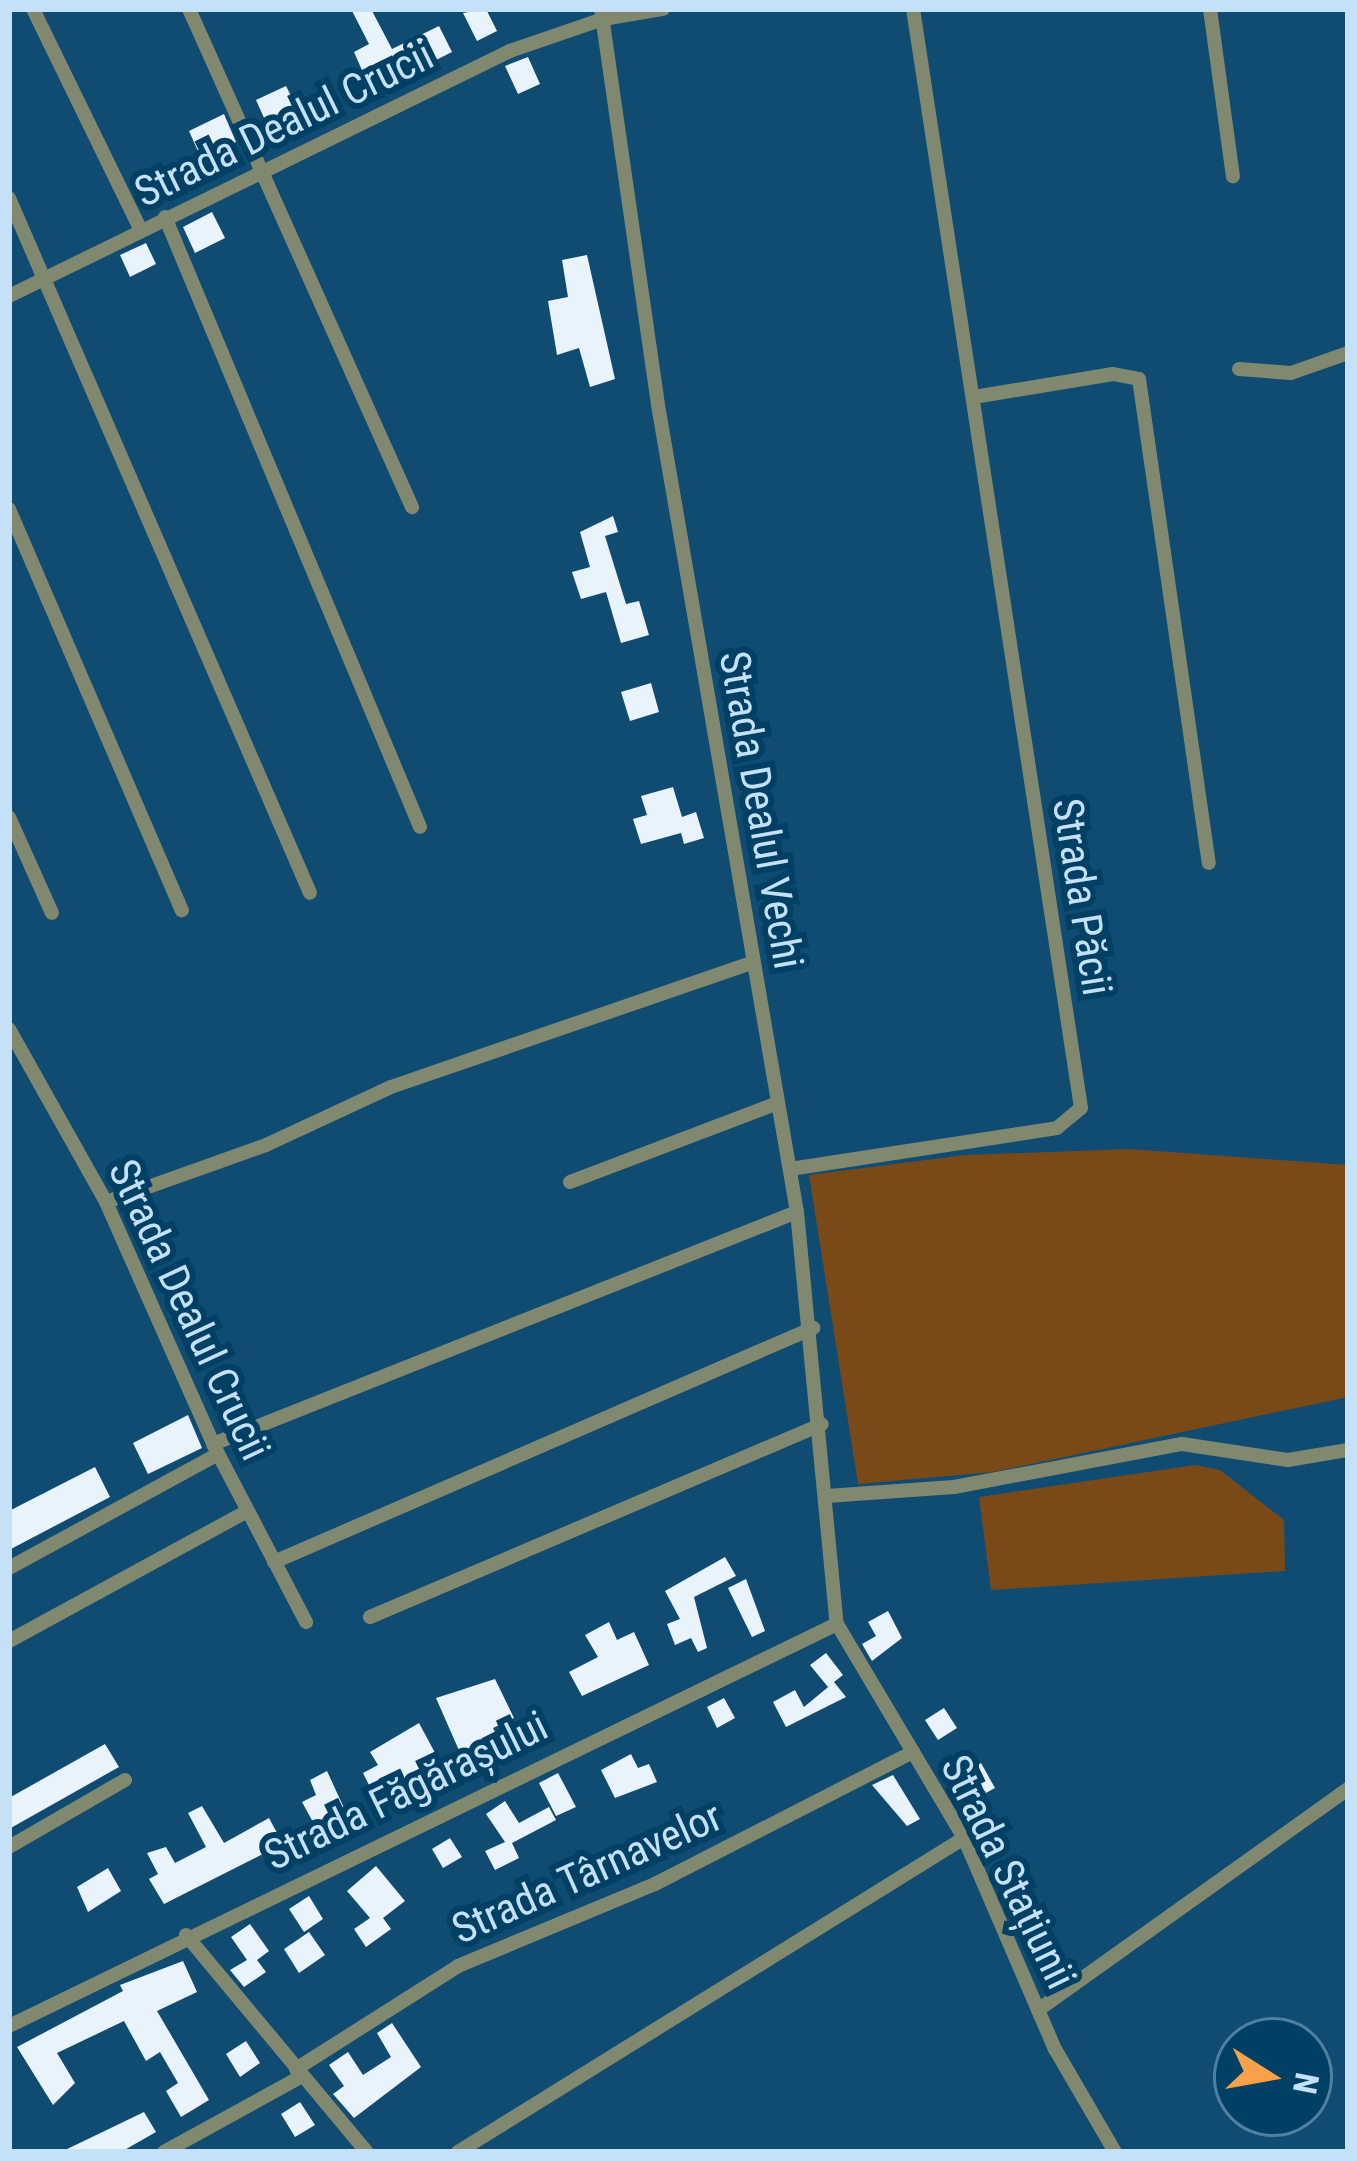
<!DOCTYPE html>
<meta charset="utf-8">
<style>
body{margin:0}
#map{position:relative;width:1357px;height:2161px;overflow:hidden;background:#104b71;font-family:"Roboto Condensed",sans-serif}
div>[style]{position:absolute}
.green>*{inset:0;background:#794a18}
.building>*{inset:0;background:#e8f3fc}
.minor>*{height:14px;margin:-7px;padding:0 7px;transform-origin:7px;border-radius:7px;background:#80896f}
span{translate:-50% -50%;white-space:nowrap;text-align:center;line-height:1.15;-webkit-text-stroke:12px #004065;paint-order:stroke}
.street-label{font-size:42px;color:#c5e1f7}
.frame{position:absolute;inset:0;border:12px solid #c5e1f7;pointer-events:none}
.north{position:absolute;left:1213px;top:2017px;width:120px;height:120px;box-sizing:border-box;background:#004065;border:3px solid #4f809f;border-radius:50%;rotate:101deg;font-size:33px;font-weight:700;line-height:48px;text-align:center;color:#c5e1f7}
.north::after{content:'';display:block;margin:auto;width:42px;height:54px;background:#f7a14a;clip-path:polygon(50% 0,100% 100%,50% 72%,0 100%)}
</style>
<div id="map">
<div class="green">
<div style="clip-path:polygon(1129px 1149px,1348px 1165px,1348px 1397px,993px 1472px,858px 1484px,809px 1175px,965px 1155px)"></div>
<div style="clip-path:polygon(1195px 1465px,1220px 1470px,1284px 1520px,1285px 1571px,991px 1590px,979px 1497px)"></div>
</div>
<div class="building">
<div style="clip-path:polygon(351px 9px,371px 9px,392px 49px,439px 26px,452px 52px,426px 65px,419px 52px,365px 77px,354px 52px,369px 44px)"></div>
<div style="clip-path:polygon(486px 9px,497px 31px,477px 41px,463px 13px)"></div>
<div style="clip-path:polygon(528px 57px,540px 84px,518px 94px,505px 66px)"></div>
<div style="clip-path:polygon(286px 86px,300px 114px,269px 129px,256px 100px)"></div>
<div style="clip-path:polygon(224px 114px,236px 142px,201px 158px,189px 131px)"></div>
<div style="clip-path:polygon(212px 212px,225px 238px,195px 253px,183px 227px)"></div>
<div style="clip-path:polygon(146px 243px,156px 264px,130px 277px,120px 255px)"></div>
<div style="clip-path:polygon(587px 255px,615px 379px,590px 387px,579px 348px,557px 355px,548px 301px,568px 297px,562px 260px)"></div>
<div style="clip-path:polygon(613px 516px,618px 532px,605px 536px,626px 604px,639px 601px,649px 635px,621px 643px,606px 592px,581px 599px,572px 572px,590px 567px,580px 532px)"></div>
<div style="clip-path:polygon(651px 683px,659px 712px,630px 721px,621px 692px)"></div>
<div style="clip-path:polygon(673px 787px,682px 817px,696px 812px,704px 838px,684px 844px,681px 833px,641px 844px,633px 819px,647px 815px,641px 796px)"></div>
<div style="clip-path:polygon(188px 1415px,202px 1448px,148px 1474px,133px 1443px)"></div>
<div style="clip-path:polygon(95px 1467px,110px 1497px,9px 1550px,9px 1511px)"></div>
<div style="clip-path:polygon(725px 1557px,736px 1576px,694px 1597px,707px 1648px,698px 1652px,691px 1638px,675px 1645px,667px 1624px,680px 1619px,665px 1591px)"></div>
<div style="clip-path:polygon(746px 1579px,765px 1631px,752px 1637px,728px 1588px)"></div>
<div style="clip-path:polygon(888px 1611px,902px 1638px,872px 1661px,862px 1644px,876px 1636px,868px 1622px)"></div>
<div style="clip-path:polygon(609px 1622px,617px 1640px,634px 1632px,649px 1665px,582px 1696px,569px 1672px,598px 1657px,585px 1635px)"></div>
<div style="clip-path:polygon(826px 1653px,843px 1675px,834px 1682px,846px 1697px,786px 1727px,773px 1702px,795px 1690px,804px 1707px,833px 1683px,828px 1687px,810px 1665px)"></div>
<div style="clip-path:polygon(495px 1679px,514px 1718px,493px 1728px,498px 1738px,461px 1755px,436px 1698px)"></div>
<div style="clip-path:polygon(724px 1698px,735px 1718px,717px 1728px,707px 1707px)"></div>
<div style="clip-path:polygon(944px 1708px,957px 1728px,938px 1740px,925px 1720px)"></div>
<div style="clip-path:polygon(419px 1723px,441px 1764px,375px 1797px,363px 1773px,378px 1765px,370px 1752px)"></div>
<div style="clip-path:polygon(105px 1744px,119px 1767px,9px 1829px,9px 1798px)"></div>
<div style="clip-path:polygon(631px 1754px,638px 1768px,649px 1764px,657px 1782px,615px 1798px,601px 1770px)"></div>
<div style="clip-path:polygon(981px 1763px,995px 1788px,973px 1800px,959px 1778px)"></div>
<div style="clip-path:polygon(327px 1771px,344px 1808px,314px 1824px,302px 1802px,316px 1795px,310px 1780px)"></div>
<div style="clip-path:polygon(558px 1773px,576px 1807px,556px 1816px,539px 1783px)"></div>
<div style="clip-path:polygon(893px 1775px,920px 1819px,907px 1826px,872px 1785px)"></div>
<div style="clip-path:polygon(505px 1801px,519px 1823px,549px 1807px,556px 1820px,512px 1843px,519px 1858px,495px 1870px,485px 1851px,505px 1842px,486px 1814px)"></div>
<div style="clip-path:polygon(202px 1806px,224px 1843px,269px 1818px,283px 1844px,164px 1904px,149px 1879px,158px 1874px,147px 1853px,166px 1847px,175px 1863px,206px 1847px,188px 1813px)"></div>
<div style="clip-path:polygon(450px 1838px,462px 1857px,443px 1868px,432px 1849px)"></div>
<div style="clip-path:polygon(376px 1866px,405px 1901px,383px 1918px,391px 1929px,366px 1947px,354px 1929px,370px 1918px,347px 1891px)"></div>
<div style="clip-path:polygon(108px 1868px,121px 1891px,88px 1912px,77px 1887px)"></div>
<div style="clip-path:polygon(309px 1896px,323px 1919px,304px 1932px,289px 1909px)"></div>
<div style="clip-path:polygon(250px 1924px,269px 1951px,257px 1960px,266px 1972px,244px 1987px,230px 1970px,247px 1960px,231px 1937px)"></div>
<div style="clip-path:polygon(309px 1932px,325px 1955px,299px 1973px,284px 1949px)"></div>
<div style="clip-path:polygon(183px 1961px,197px 1992px,157px 2011px,209px 2100px,181px 2117px,166px 2091px,178px 2083px,160px 2052px,146px 2061px,124px 2021px,57px 2053px,75px 2083px,53px 2105px,17px 2047px,123px 1991px,120px 1985px)"></div>
<div style="clip-path:polygon(392px 2023px,421px 2067px,354px 2118px,333px 2094px,344px 2086px,329px 2065px,348px 2052px,363px 2075px,391px 2057px,377px 2033px)"></div>
<div style="clip-path:polygon(246px 2041px,260px 2063px,240px 2077px,226px 2054px)"></div>
<div style="clip-path:polygon(300px 2102px,315px 2125px,295px 2137px,281px 2114px)"></div>
<div style="clip-path:polygon(144px 2112px,156px 2132px,121px 2152px,61px 2152px)"></div>
</div>
<div class="minor">
<div style="left:33px;top:9px;width:246px;rotate:64deg"></div>
<div style="left:189px;top:9px;width:546px;rotate:65.88deg"></div>
<div style="left:601px;top:9px;width:400px;rotate:81.8deg"></div>
<div style="left:658px;top:405px;width:819px;rotate:80.23deg"></div>
<div style="left:797px;top:1212px;width:414px;rotate:84.5deg"></div>
<div style="left:1210px;top:9px;width:169px;rotate:82.2deg"></div>
<div style="left:9px;top:198px;width:757px;rotate:66.58deg"></div>
<div style="left:165px;top:217px;width:661px;rotate:67.31deg"></div>
<div style="left:9px;top:296px;width:558px;rotate:-26.06deg"></div>
<div style="left:510px;top:51px;width:98px;rotate:-19deg"></div>
<div style="left:603px;top:19px;width:61px;rotate:-9.5deg"></div>
<div style="left:1239px;top:369px;width:52px;rotate:4.4deg"></div>
<div style="left:1291px;top:373px;width:60px;rotate:-19.3deg"></div>
<div style="left:974px;top:397px;width:141px;rotate:-9.4deg"></div>
<div style="left:1113px;top:374px;width:26px;rotate:11deg"></div>
<div style="left:1139px;top:379px;width:489px;rotate:81.8deg"></div>
<div style="left:9px;top:509px;width:437px;rotate:66.7deg"></div>
<div style="left:9px;top:817px;width:105px;rotate:65.9deg"></div>
<div style="left:9px;top:1029px;width:198px;rotate:60.7deg"></div>
<div style="left:106px;top:1202px;width:265px;rotate:66.1deg"></div>
<div style="left:213px;top:1444px;width:201px;rotate:62.4deg"></div>
<div style="left:790px;top:1169px;width:270px;rotate:-8.7deg"></div>
<div style="left:1057px;top:1128px;width:31px;rotate:-40deg"></div>
<div style="left:1081px;top:1108px;width:1112px;rotate:-98.69deg"></div>
<div style="left:570px;top:1182px;width:222px;rotate:-20.8deg"></div>
<div style="left:106px;top:1202px;width:170px;rotate:-19.6deg"></div>
<div style="left:266px;top:1145px;width:138px;rotate:-24.9deg"></div>
<div style="left:391px;top:1087px;width:383px;rotate:-19deg"></div>
<div style="left:213px;top:1444px;width:628px;rotate:-21.67deg"></div>
<div style="left:827px;top:1496px;width:127px;rotate:-4.1deg"></div>
<div style="left:954px;top:1487px;width:232px;rotate:-10.7deg"></div>
<div style="left:1182px;top:1444px;width:107px;rotate:8.6deg"></div>
<div style="left:1288px;top:1460px;width:61px;rotate:-9.5deg"></div>
<div style="left:274px;top:1562px;width:588px;rotate:-23.47deg"></div>
<div style="left:9px;top:1568px;width:238px;rotate:-28.6deg"></div>
<div style="left:370px;top:1617px;width:491px;rotate:-23.1deg"></div>
<div style="left:837px;top:1624px;width:249px;rotate:59.3deg"></div>
<div style="left:964px;top:1838px;width:230px;rotate:66.7deg"></div>
<div style="left:1055px;top:2049px;width:119px;rotate:59.8deg"></div>
<div style="left:9px;top:1641px;width:271px;rotate:-28.6deg"></div>
<div style="left:9px;top:1847px;width:134px;rotate:-30deg"></div>
<div style="left:186px;top:1935px;width:283px;rotate:50.2deg"></div>
<div style="left:1038px;top:2010px;width:381px;rotate:-35.5deg"></div>
<div style="left:9px;top:2026px;width:920px;rotate:-25.9deg"></div>
<div style="left:296px;top:2069px;width:192px;rotate:-32.4deg"></div>
<div style="left:458px;top:1966px;width:213px;rotate:-22.6deg"></div>
<div style="left:655px;top:1884px;width:290px;rotate:-27.1deg"></div>
<div style="left:164px;top:2152px;width:158px;rotate:-28.8deg"></div>
<div style="left:458px;top:2152px;width:596px;rotate:-31.82deg"></div>
</div>
<div class="street-label">
<span style="left:284px;top:124px;rotate:-26deg">Strada Dealul Crucii</span>
<span style="left:761px;top:810px;rotate:80deg">Strada Dealul Vechi</span>
<span style="left:1082px;top:897px;rotate:81deg">Strada Păcii</span>
<span style="left:189px;top:1310px;rotate:65deg">Strada Dealul Crucii</span>
<span style="left:406px;top:1791px;rotate:-26deg">Strada Făgărașului</span>
<span style="left:1008px;top:1872px;rotate:64deg">Strada Stațiunii</span>
<span style="left:587px;top:1873px;rotate:-24deg">Strada Târnavelor</span>
</div>
<div class="frame"></div>
<div class="north">N</div>
</div>
